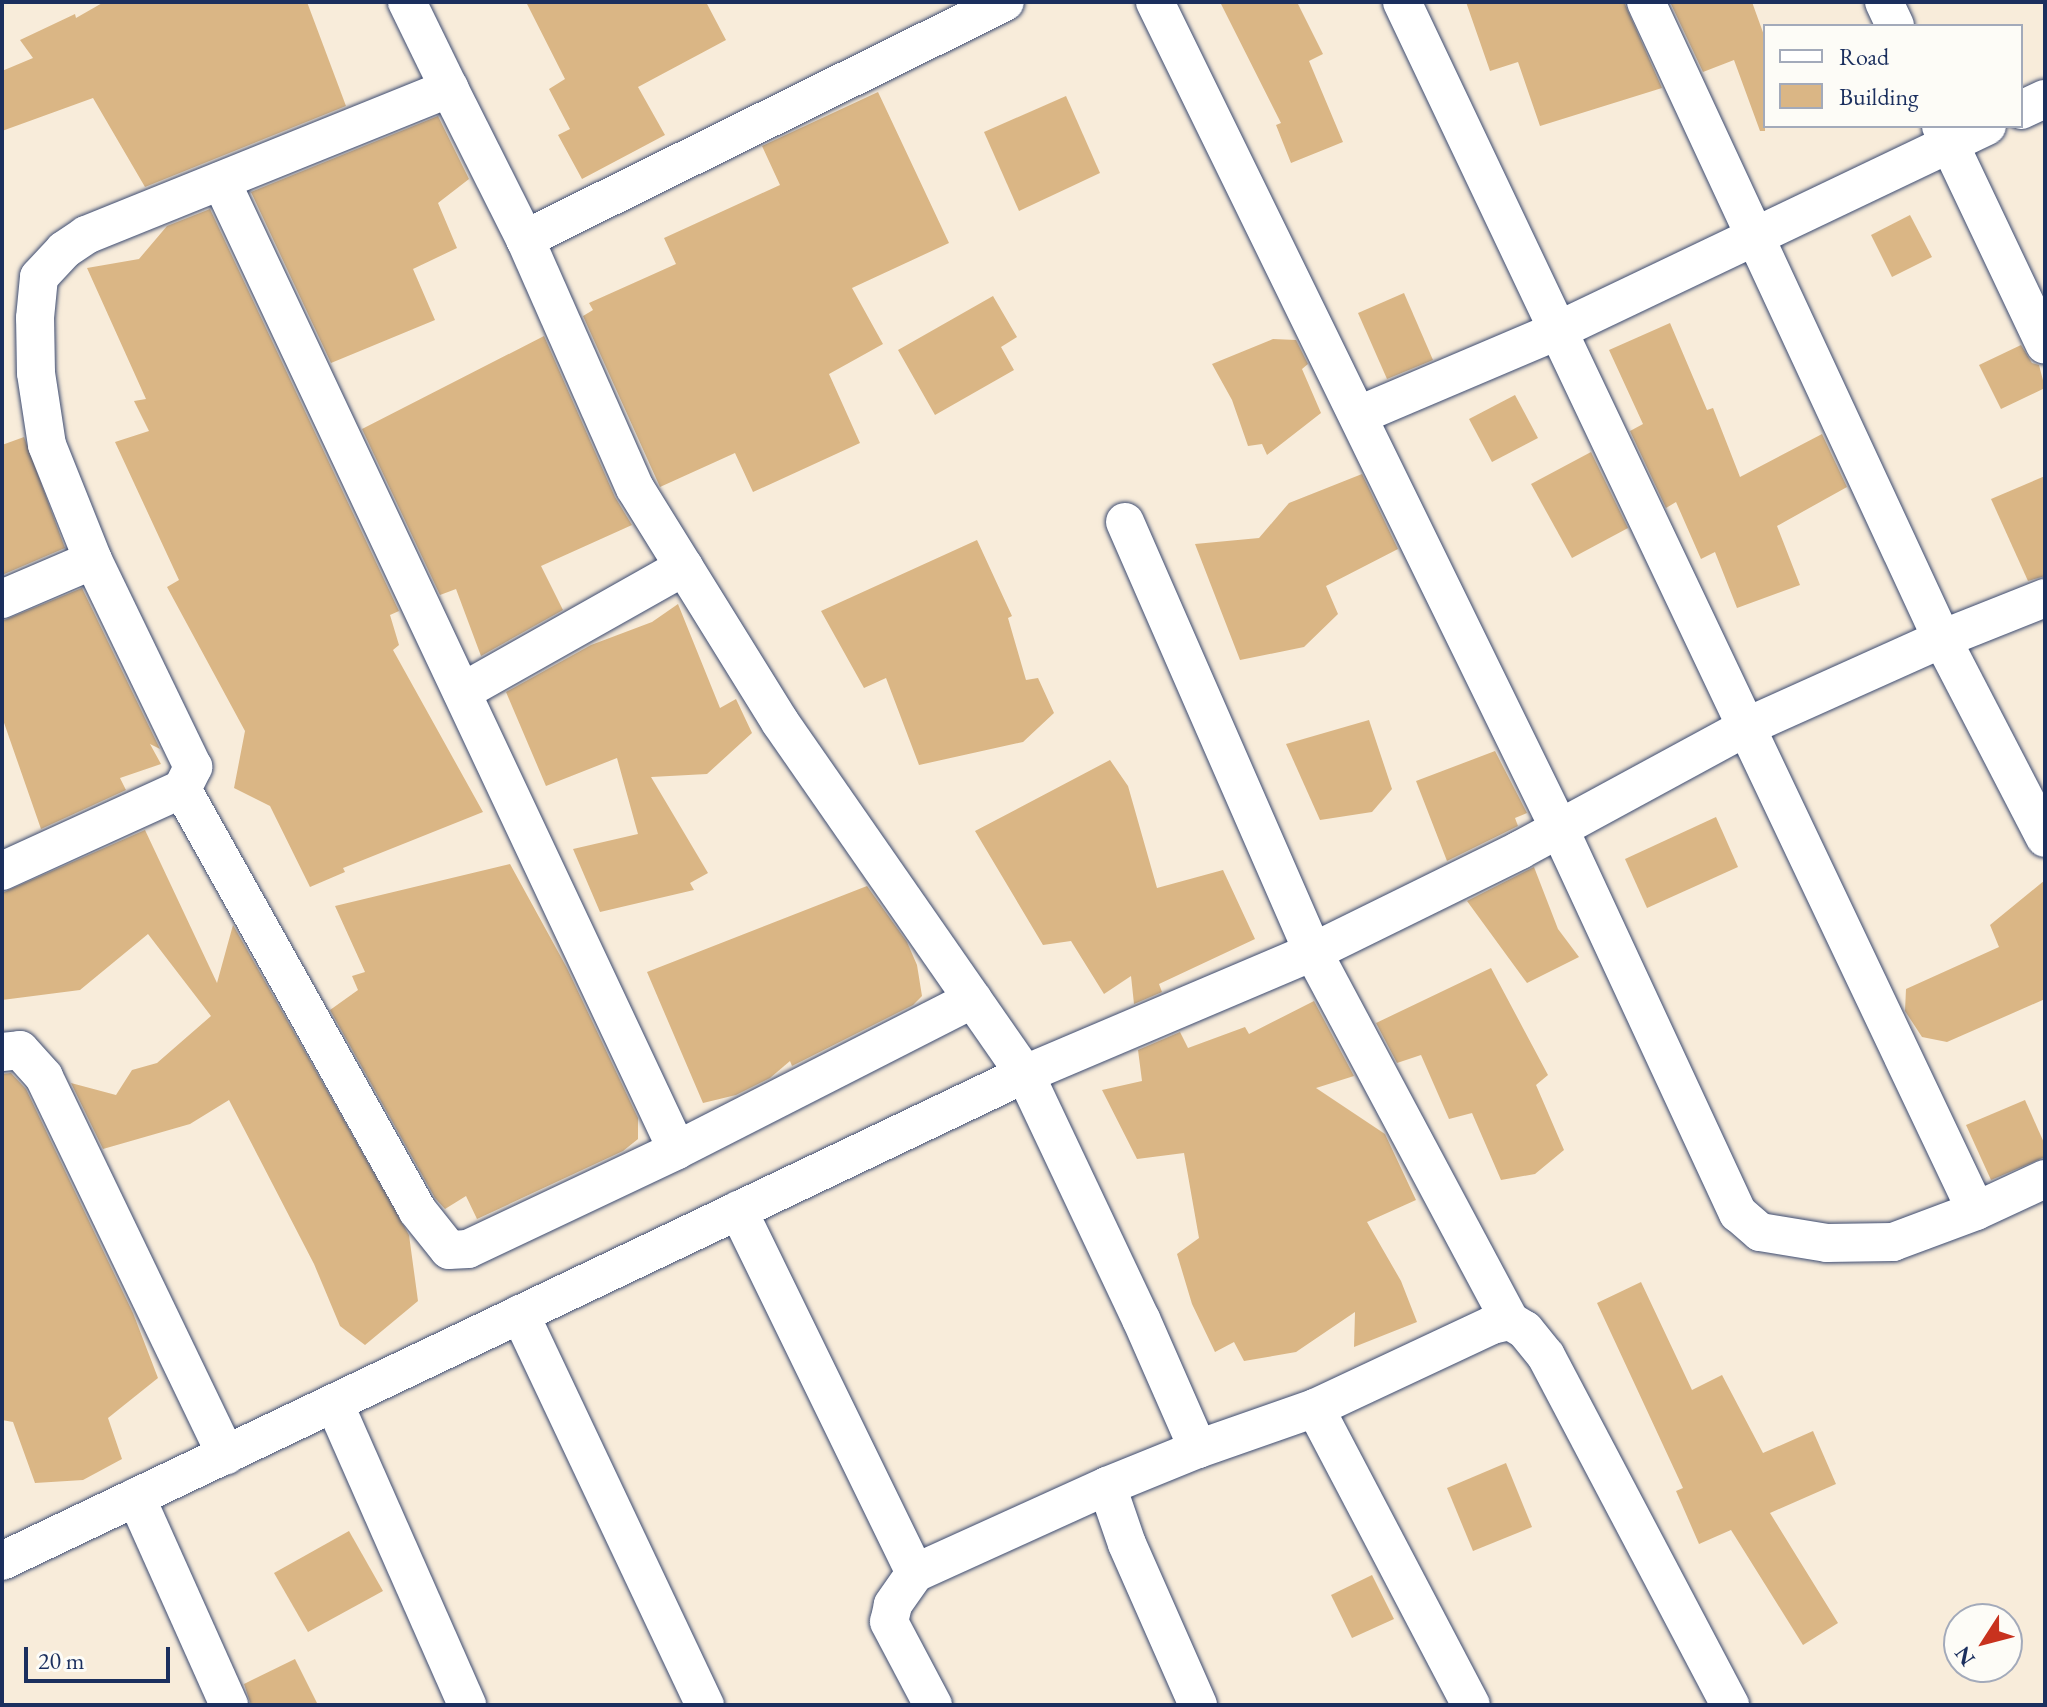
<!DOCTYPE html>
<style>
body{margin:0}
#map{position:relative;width:2047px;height:1707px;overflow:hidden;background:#f8ecda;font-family:"EB Garamond",serif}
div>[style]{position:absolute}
.building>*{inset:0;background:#dab685}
.roads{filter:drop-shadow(0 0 2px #3c4b71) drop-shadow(0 0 2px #3c4b71)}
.minor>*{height:38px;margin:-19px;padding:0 19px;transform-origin:19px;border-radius:19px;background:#fff}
span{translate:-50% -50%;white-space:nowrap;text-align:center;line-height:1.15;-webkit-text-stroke:8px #fdfcf7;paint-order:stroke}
.frame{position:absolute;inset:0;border:4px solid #1b2f5e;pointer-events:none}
.legend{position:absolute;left:1763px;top:24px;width:260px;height:104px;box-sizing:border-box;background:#fdfcf7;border:2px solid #a3aaba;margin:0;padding:10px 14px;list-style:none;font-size:24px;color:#1b2f5e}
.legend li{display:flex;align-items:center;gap:16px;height:40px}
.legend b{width:40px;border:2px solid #a3aaba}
.north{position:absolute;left:1943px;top:1603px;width:80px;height:80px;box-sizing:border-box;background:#fdfcf7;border:2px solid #a3aaba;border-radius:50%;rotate:234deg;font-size:22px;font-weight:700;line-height:32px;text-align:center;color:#1b2f5e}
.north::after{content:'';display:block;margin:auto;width:28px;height:36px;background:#c8321e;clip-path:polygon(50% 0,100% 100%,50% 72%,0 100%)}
.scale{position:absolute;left:24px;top:1647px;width:146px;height:36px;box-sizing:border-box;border:4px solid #1b2f5e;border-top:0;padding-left:10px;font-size:24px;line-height:28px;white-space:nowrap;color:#1b2f5e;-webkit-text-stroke:6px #fdfcf7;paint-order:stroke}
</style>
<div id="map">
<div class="building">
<div style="clip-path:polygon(104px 2px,307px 2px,346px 106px,145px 187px,93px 98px,2px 131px,2px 71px,33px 58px,20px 40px,75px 14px,76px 18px)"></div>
<div style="clip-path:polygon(526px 2px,706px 2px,726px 40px,638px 87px,665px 135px,582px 179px,558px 135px,570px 129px,549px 89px,565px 79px)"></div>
<div style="clip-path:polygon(1220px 2px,1297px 2px,1323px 54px,1309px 61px,1343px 142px,1291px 163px,1276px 125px,1281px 123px)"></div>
<div style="clip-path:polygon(1466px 2px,1624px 2px,1662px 88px,1540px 126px,1518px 62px,1490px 71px)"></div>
<div style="clip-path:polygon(1670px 2px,1752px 2px,1765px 38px,1765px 131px,1760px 131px,1734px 60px,1703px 72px)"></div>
<div style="clip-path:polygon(878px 92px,949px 243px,852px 288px,883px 344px,829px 374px,860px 443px,753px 492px,735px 453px,660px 487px,583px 316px,593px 310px,589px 303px,676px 264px,664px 238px,780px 185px,762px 146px)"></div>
<div style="clip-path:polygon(1066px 96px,1100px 173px,1019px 211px,984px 132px)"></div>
<div style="clip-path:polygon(438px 116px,469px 179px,438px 203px,457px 248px,413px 269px,435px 320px,331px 363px,251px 192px)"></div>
<div style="clip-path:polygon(210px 209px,399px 611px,390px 615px,399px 645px,393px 650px,483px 812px,343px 868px,345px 872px,310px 887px,270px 806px,234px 788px,245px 731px,167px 587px,179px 580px,115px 442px,149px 431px,134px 401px,146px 399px,87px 268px,139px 259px,167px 226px)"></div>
<div style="clip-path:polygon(1910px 215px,1932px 257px,1892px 277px,1871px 235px)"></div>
<div style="clip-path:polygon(1404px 293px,1433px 360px,1387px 379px,1358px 313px)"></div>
<div style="clip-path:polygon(993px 296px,1017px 337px,1001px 347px,1014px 370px,935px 415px,898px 350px)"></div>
<div style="clip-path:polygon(1670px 323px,1707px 410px,1713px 408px,1740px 477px,1822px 434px,1847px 487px,1777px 526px,1800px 585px,1737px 608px,1715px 552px,1701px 559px,1676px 502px,1666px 508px,1630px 431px,1643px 424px,1609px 350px)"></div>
<div style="clip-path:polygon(544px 336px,615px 497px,632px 525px,541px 566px,563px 610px,481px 656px,456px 589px,440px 595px,362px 429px)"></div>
<div style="clip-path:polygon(1273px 339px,1296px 340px,1308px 364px,1302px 369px,1321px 413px,1267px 455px,1262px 444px,1248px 446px,1232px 400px,1212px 364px)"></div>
<div style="clip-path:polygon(2021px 345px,2032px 363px,2039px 365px,2045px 388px,2001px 409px,1979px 365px)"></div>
<div style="clip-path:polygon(1515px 395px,1538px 438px,1492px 462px,1469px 419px)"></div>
<div style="clip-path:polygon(24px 437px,65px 548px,2px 575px,2px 445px)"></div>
<div style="clip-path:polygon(1591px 452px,1628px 528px,1572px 558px,1531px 484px)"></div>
<div style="clip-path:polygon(1362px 474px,1398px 549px,1326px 586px,1338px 614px,1304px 647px,1240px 660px,1195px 544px,1259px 538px,1289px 503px)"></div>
<div style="clip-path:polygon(2045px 476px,2045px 576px,2028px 581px,1991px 499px)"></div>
<div style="clip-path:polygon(977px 540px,1012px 616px,1008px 618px,1026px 680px,1038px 678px,1054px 713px,1023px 742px,919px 765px,886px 678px,864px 688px,821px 611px)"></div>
<div style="clip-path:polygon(82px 588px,160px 749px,150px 744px,161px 764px,120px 778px,126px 790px,41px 829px,2px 717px,2px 621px)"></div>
<div style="clip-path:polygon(678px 604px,720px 708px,736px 699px,752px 733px,707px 774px,651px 777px,708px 873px,690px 883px,694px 890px,600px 912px,573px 849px,638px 834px,617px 758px,546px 786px,506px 692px,591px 645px,652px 622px)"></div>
<div style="clip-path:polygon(1369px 720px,1392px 789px,1372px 812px,1320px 820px,1286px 744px)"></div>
<div style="clip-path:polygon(1495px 751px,1527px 813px,1515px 818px,1518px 826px,1447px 861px,1416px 781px)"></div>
<div style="clip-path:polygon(1110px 760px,1128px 786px,1157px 888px,1223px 870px,1255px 939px,1159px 984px,1162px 992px,1134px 1004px,1131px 976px,1104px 994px,1071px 941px,1043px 945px,975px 831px)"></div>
<div style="clip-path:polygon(1716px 817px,1738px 867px,1647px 908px,1625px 859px)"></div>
<div style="clip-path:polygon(145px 830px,217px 983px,233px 925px,409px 1235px,418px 1301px,365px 1345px,340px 1326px,314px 1264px,229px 1100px,190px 1124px,103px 1149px,71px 1083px,116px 1095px,132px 1070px,157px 1063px,211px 1016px,148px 934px,80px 990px,2px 1000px,2px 893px)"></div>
<div style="clip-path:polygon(510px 864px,567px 968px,638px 1118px,638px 1139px,623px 1151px,477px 1219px,466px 1196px,445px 1209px,435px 1198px,330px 1010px,358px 990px,352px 976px,365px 972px,335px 906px)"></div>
<div style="clip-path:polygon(1534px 867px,1558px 929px,1579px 957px,1527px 983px,1467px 901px)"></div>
<div style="clip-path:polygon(2045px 880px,2045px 999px,1947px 1042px,1922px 1037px,1905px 1011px,1906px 989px,1999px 947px,1990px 925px)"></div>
<div style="clip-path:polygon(867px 886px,907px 942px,917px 965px,922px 996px,913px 1005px,792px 1066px,790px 1061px,770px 1078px,736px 1095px,703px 1103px,647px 972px)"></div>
<div style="clip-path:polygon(1491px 968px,1548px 1075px,1536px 1085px,1564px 1150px,1535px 1174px,1501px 1180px,1472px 1113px,1449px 1119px,1421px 1055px,1397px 1063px,1376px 1023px)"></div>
<div style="clip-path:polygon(1314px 1001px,1354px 1076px,1316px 1088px,1385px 1134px,1416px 1200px,1367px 1222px,1401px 1281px,1417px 1322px,1354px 1347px,1355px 1312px,1296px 1352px,1244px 1361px,1234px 1342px,1215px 1352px,1192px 1304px,1177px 1254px,1199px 1238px,1184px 1153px,1137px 1159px,1102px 1090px,1142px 1081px,1138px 1050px,1180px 1032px,1188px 1048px,1245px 1027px,1249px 1034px)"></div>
<div style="clip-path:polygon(11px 1073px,26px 1089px,133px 1313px,158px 1378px,108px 1418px,122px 1459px,83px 1480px,35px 1483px,13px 1422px,2px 1420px,2px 1074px)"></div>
<div style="clip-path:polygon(2025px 1100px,2045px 1145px,2045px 1157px,1991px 1180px,1966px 1125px)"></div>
<div style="clip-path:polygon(1641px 1282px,1692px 1390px,1722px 1375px,1763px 1453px,1813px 1431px,1836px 1484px,1770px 1513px,1838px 1623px,1803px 1645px,1731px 1530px,1699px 1544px,1676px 1491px,1683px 1488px,1597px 1303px)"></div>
<div style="clip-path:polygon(1506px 1463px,1532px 1527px,1473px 1551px,1447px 1488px)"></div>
<div style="clip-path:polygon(349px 1531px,383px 1591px,308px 1632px,274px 1573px)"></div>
<div style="clip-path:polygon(1372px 1575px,1394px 1619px,1352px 1638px,1331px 1595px)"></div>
<div style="clip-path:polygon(295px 1659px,318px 1705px,251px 1705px,244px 1684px)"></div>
</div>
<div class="roads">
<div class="minor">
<div style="left:1155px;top:2px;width:920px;rotate:63.94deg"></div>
<div style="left:1559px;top:828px;width:425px;rotate:65.1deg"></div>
<div style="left:1738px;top:1213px;width:29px;rotate:41deg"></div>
<div style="left:1760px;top:1232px;width:68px;rotate:9.3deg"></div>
<div style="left:1827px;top:1243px;width:66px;rotate:-0.9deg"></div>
<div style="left:1893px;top:1242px;width:89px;rotate:-20.5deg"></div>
<div style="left:1976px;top:1211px;width:76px;rotate:-24.9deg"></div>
<div style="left:1402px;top:2px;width:1338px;rotate:64.6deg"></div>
<div style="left:1646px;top:2px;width:702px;rotate:65.08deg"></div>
<div style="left:1942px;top:639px;width:224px;rotate:62.6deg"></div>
<div style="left:1884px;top:2px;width:26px;rotate:65deg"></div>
<div style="left:449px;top:88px;width:169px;rotate:63.3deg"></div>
<div style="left:525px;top:239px;width:272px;rotate:66.2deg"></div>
<div style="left:635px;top:488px;width:275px;rotate:58.2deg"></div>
<div style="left:780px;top:722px;width:429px;rotate:55.2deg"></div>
<div style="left:1025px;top:1074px;width:271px;rotate:64.7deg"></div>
<div style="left:1141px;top:1319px;width:142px;rotate:66.3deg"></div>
<div style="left:1198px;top:1449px;width:124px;rotate:-19.3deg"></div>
<div style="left:1315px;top:1408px;width:195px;rotate:-25.1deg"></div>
<div style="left:1492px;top:1325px;width:18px;rotate:-13deg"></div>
<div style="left:1510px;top:1321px;width:17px;rotate:31deg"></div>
<div style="left:1525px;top:1330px;width:33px;rotate:51deg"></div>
<div style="left:1546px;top:1356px;width:395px;rotate:62.2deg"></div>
<div style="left:2021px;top:110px;width:26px;rotate:-25deg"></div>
<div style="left:1941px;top:126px;width:242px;rotate:64.6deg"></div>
<div style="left:525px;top:239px;width:535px;rotate:-26.28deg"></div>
<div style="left:1359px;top:415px;width:217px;rotate:-23deg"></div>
<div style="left:1559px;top:330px;width:474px;rotate:-25.5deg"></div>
<div style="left:1125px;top:522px;width:469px;rotate:66.4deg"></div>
<div style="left:1313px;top:952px;width:418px;rotate:61.9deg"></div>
<div style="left:2px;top:599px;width:99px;rotate:-23.2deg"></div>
<div style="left:93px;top:560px;width:124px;rotate:-111.8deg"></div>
<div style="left:47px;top:445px;width:73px;rotate:-98.7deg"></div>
<div style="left:36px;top:373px;width:55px;rotate:-91deg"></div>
<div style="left:35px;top:318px;width:41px;rotate:-84.4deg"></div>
<div style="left:39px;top:277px;width:37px;rotate:-47deg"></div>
<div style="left:64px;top:250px;width:27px;rotate:-34deg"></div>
<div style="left:86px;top:235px;width:392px;rotate:-22deg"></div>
<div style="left:449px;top:88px;width:96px;rotate:-116deg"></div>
<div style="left:462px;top:692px;width:255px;rotate:-29.4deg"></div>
<div style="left:182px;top:789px;width:482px;rotate:60.8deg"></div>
<div style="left:417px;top:1210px;width:51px;rotate:51.3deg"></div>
<div style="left:449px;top:1250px;width:19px;rotate:-3deg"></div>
<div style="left:468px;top:1249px;width:231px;rotate:-25.3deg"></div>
<div style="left:677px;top:1150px;width:1071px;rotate:-115.2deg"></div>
<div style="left:2px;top:871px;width:198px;rotate:-24.5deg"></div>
<div style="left:182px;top:789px;width:25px;rotate:-63deg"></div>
<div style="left:193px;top:767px;width:230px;rotate:-115.8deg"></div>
<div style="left:2px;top:1052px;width:18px;rotate:-6deg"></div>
<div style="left:20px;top:1050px;width:36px;rotate:48deg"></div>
<div style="left:44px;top:1077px;width:420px;rotate:64.3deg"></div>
<div style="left:677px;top:1150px;width:332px;rotate:-27deg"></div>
<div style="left:738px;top:1210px;width:404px;rotate:64deg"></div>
<div style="left:915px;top:1573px;width:39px;rotate:125deg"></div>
<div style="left:893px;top:1605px;width:17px;rotate:103deg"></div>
<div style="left:889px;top:1622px;width:94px;rotate:62.1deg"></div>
<div style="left:520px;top:1314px;width:433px;rotate:64.7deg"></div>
<div style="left:334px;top:1403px;width:330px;rotate:66.2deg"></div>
<div style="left:1315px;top:1408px;width:335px;rotate:62.3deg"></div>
<div style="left:1198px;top:1449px;width:98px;rotate:157.9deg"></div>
<div style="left:1107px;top:1486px;width:61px;rotate:71deg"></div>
<div style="left:1127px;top:1544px;width:176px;rotate:66.2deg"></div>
<div style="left:136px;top:1497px;width:228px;rotate:65.9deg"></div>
<div style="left:2px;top:1561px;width:1133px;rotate:-25.46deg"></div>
<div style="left:1025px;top:1074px;width:313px;rotate:-23deg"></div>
<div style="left:1313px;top:952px;width:231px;rotate:-26.2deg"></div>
<div style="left:1520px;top:850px;width:260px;rotate:-28.5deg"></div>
<div style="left:1748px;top:726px;width:213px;rotate:-24.2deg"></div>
<div style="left:1942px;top:639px;width:111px;rotate:-21.7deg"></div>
<div style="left:915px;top:1573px;width:211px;rotate:-24.4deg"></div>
</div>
</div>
<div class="frame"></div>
<ul class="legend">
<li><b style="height:10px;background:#fff"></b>Road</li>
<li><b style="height:22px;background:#dab685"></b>Building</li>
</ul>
<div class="north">N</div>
<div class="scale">20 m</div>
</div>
